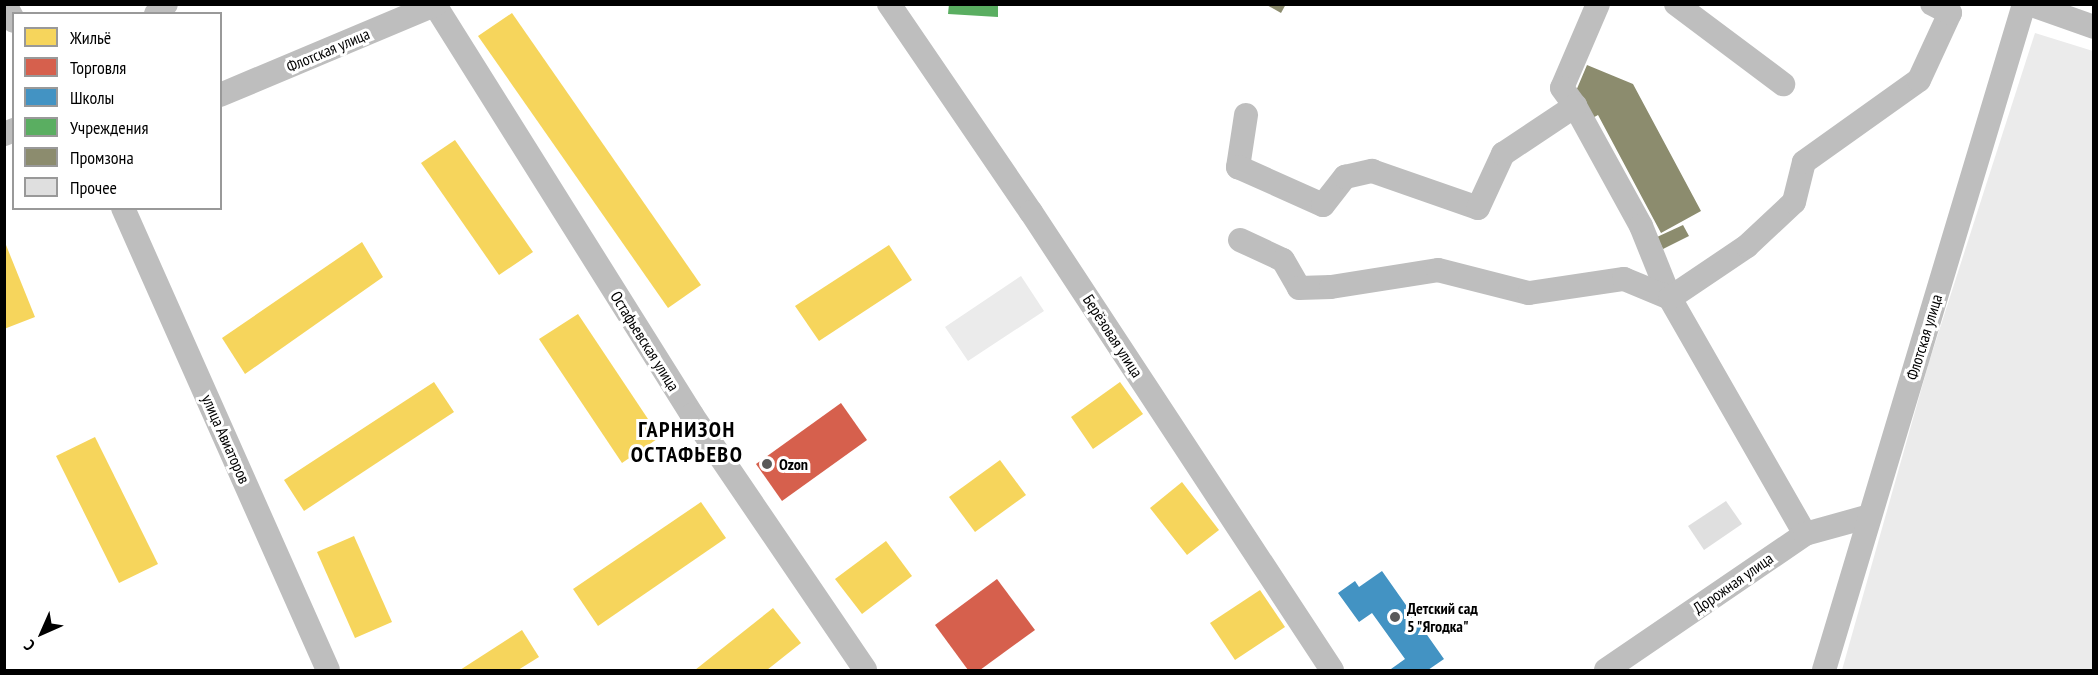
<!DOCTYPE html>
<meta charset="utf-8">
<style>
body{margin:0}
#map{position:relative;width:2098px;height:675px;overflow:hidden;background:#fff;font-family:"PT Sans Narrow",sans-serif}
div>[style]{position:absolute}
.green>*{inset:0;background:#ebebeb}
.homes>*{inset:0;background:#f6d55c}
.shops>*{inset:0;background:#d6604d}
.schools>*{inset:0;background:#4393c3}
.public>*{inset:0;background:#5aae61}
.industry>*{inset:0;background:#8c8c6e}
.building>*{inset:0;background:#dfdfdf}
.minor>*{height:24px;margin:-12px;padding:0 12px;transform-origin:12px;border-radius:12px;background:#bebebe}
.dots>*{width:16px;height:16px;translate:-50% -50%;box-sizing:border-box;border:3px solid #fff;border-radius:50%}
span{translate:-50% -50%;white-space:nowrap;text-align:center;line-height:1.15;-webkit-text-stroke:6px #fff;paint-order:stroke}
.street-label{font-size:16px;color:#000}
.poi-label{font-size:16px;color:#000;font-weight:700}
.left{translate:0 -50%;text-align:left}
.district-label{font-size:22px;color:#000;font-weight:700;letter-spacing:1.5px}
.frame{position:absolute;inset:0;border:6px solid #000;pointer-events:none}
.legend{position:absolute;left:12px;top:12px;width:210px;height:198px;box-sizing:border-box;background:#fff;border:2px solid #999;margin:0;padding:8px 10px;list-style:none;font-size:18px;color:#000}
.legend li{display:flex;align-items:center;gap:12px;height:30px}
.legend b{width:30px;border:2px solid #999}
.north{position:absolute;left:12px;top:603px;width:60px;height:60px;-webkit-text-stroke:4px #fff;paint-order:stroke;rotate:225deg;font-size:16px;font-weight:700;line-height:24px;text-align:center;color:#000}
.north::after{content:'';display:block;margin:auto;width:21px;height:27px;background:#000;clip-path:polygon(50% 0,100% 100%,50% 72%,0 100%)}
</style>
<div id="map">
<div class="green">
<div style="clip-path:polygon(2035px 33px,2093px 51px,2093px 670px,1842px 670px,1929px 362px)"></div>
<div style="clip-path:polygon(1021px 276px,1044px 311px,968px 361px,945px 327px)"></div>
</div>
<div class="homes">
<div style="clip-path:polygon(512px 13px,701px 285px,668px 308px,478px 36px)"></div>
<div style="clip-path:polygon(455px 140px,533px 252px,499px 275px,421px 163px)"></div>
<div style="clip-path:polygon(4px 240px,35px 317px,4px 329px)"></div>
<div style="clip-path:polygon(362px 242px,383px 277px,245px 374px,222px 338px)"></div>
<div style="clip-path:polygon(889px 245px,912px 280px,819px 341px,795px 306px)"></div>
<div style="clip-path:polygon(578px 314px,660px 437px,622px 463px,539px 339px)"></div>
<div style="clip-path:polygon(434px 382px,454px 412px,304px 511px,284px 480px)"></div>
<div style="clip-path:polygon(1120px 382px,1143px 414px,1093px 449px,1071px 417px)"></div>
<div style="clip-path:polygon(95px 437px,158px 564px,119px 583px,56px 456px)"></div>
<div style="clip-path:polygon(1000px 460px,1026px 495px,975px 532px,949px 497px)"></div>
<div style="clip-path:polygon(1182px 482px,1219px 530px,1187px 555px,1150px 508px)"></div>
<div style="clip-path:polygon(701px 502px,726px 538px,598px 626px,573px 589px)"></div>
<div style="clip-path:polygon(354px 536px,392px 622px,355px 638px,317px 552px)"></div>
<div style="clip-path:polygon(886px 541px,912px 576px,862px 614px,835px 579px)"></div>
<div style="clip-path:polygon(1260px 590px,1285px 627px,1235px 660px,1210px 623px)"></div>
<div style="clip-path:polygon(773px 608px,801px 643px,767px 670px,695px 670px)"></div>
<div style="clip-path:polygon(522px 630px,539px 657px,518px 670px,460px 670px)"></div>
</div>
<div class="shops">
<div style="clip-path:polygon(841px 403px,867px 440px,782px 501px,756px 464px)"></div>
<div style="clip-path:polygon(997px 579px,1035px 630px,980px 670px,968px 670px,935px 625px)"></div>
</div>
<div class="schools">
<div style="clip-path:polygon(1382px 571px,1444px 659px,1428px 670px,1392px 670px,1391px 669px,1405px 659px,1372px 613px,1359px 622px,1338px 593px,1355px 581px,1359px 587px)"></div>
</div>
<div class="public">
<div style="clip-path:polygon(949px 4px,998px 4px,998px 17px,948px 14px)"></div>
</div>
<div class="industry">
<div style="clip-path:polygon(1265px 4px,1286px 4px,1281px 13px)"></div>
<div style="clip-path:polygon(1587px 65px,1633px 84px,1701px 211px,1661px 233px,1598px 115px,1589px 120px,1573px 98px)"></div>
<div style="clip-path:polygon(1683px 225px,1689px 236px,1663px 249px,1657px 237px)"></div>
</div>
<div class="building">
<div style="clip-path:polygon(1726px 501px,1742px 524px,1704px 550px,1688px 526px)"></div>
</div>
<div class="minor">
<div style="left:5px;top:4px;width:19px;rotate:62deg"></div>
<div style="left:889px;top:4px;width:252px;rotate:55.7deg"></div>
<div style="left:1031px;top:212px;width:548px;rotate:56.69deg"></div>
<div style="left:1598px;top:4px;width:91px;rotate:113.2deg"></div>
<div style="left:1562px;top:88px;width:22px;rotate:54deg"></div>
<div style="left:1575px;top:106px;width:137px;rotate:61.2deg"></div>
<div style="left:1641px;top:226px;width:78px;rotate:68.1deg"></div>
<div style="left:1676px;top:4px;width:134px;rotate:36.8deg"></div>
<div style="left:2029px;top:4px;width:69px;rotate:19.5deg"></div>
<div style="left:435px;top:5px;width:484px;rotate:57.9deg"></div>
<div style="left:692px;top:415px;width:308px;rotate:55.8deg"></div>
<div style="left:156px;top:14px;width:14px;rotate:-45deg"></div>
<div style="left:220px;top:95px;width:234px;rotate:-22.8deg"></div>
<div style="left:1246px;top:115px;width:53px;rotate:98.7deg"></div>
<div style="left:1238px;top:167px;width:93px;rotate:24.1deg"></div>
<div style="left:1323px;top:205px;width:36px;rotate:-52deg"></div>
<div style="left:1345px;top:177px;width:28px;rotate:-13deg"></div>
<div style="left:1372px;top:171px;width:112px;rotate:19.2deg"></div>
<div style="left:1478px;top:208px;width:60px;rotate:-65.2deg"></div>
<div style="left:1503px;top:154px;width:87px;rotate:-33.7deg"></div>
<div style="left:4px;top:134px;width:11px;rotate:-22deg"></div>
<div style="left:123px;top:208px;width:505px;rotate:66.07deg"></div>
<div style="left:1240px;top:240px;width:47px;rotate:24.9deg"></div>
<div style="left:1283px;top:260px;width:32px;rotate:60deg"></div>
<div style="left:1299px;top:288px;width:32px;rotate:-2deg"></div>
<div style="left:1331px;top:287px;width:108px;rotate:-9deg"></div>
<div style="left:1438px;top:270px;width:94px;rotate:14.2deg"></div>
<div style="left:1529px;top:293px;width:96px;rotate:-8.4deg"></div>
<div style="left:1624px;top:279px;width:50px;rotate:22.4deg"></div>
<div style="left:1805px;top:534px;width:272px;rotate:-119.8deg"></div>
<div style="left:1670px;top:298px;width:93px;rotate:-34deg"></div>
<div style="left:1747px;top:246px;width:64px;rotate:-43.1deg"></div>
<div style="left:1794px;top:202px;width:41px;rotate:-76deg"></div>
<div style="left:1804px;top:162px;width:141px;rotate:-35.5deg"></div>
<div style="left:1919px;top:80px;width:74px;rotate:-65.2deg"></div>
<div style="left:1950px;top:13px;width:20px;rotate:-153deg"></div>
<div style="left:1606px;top:670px;width:241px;rotate:-34.3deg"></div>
<div style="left:1805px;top:534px;width:67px;rotate:-15.5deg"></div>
<div style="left:1824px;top:670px;width:695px;rotate:-73.28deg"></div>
</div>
<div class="dots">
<div style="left:767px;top:464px;background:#595959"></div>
<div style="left:1395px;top:617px;background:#595959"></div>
</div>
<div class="street-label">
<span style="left:328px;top:50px;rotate:-23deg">Флотская улица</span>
<span style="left:1113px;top:336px;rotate:57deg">Берёзовая улица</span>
<span style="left:1924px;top:337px;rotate:-73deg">Флотская улица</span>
<span style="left:645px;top:341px;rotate:58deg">Остафьевская улица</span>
<span style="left:226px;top:439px;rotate:66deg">улица Авиаторов</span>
<span style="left:1733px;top:583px;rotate:-35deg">Дорожная улица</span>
</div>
<div class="poi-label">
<span class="left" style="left:779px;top:464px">Ozon</span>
<span class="left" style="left:1407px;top:617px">Детский сад<br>5 "Ягодка"</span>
</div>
<div class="district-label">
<span style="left:687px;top:442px">ГАРНИЗОН<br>ОСТАФЬЕВО</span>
</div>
<div class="frame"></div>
<ul class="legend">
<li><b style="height:16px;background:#f6d55c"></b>Жильё</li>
<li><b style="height:16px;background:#d6604d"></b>Торговля</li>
<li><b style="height:16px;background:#4393c3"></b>Школы</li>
<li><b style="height:16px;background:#5aae61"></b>Учреждения</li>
<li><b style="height:16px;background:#8c8c6e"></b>Промзона</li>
<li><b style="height:16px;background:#dfdfdf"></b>Прочее</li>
</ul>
<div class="north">С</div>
</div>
